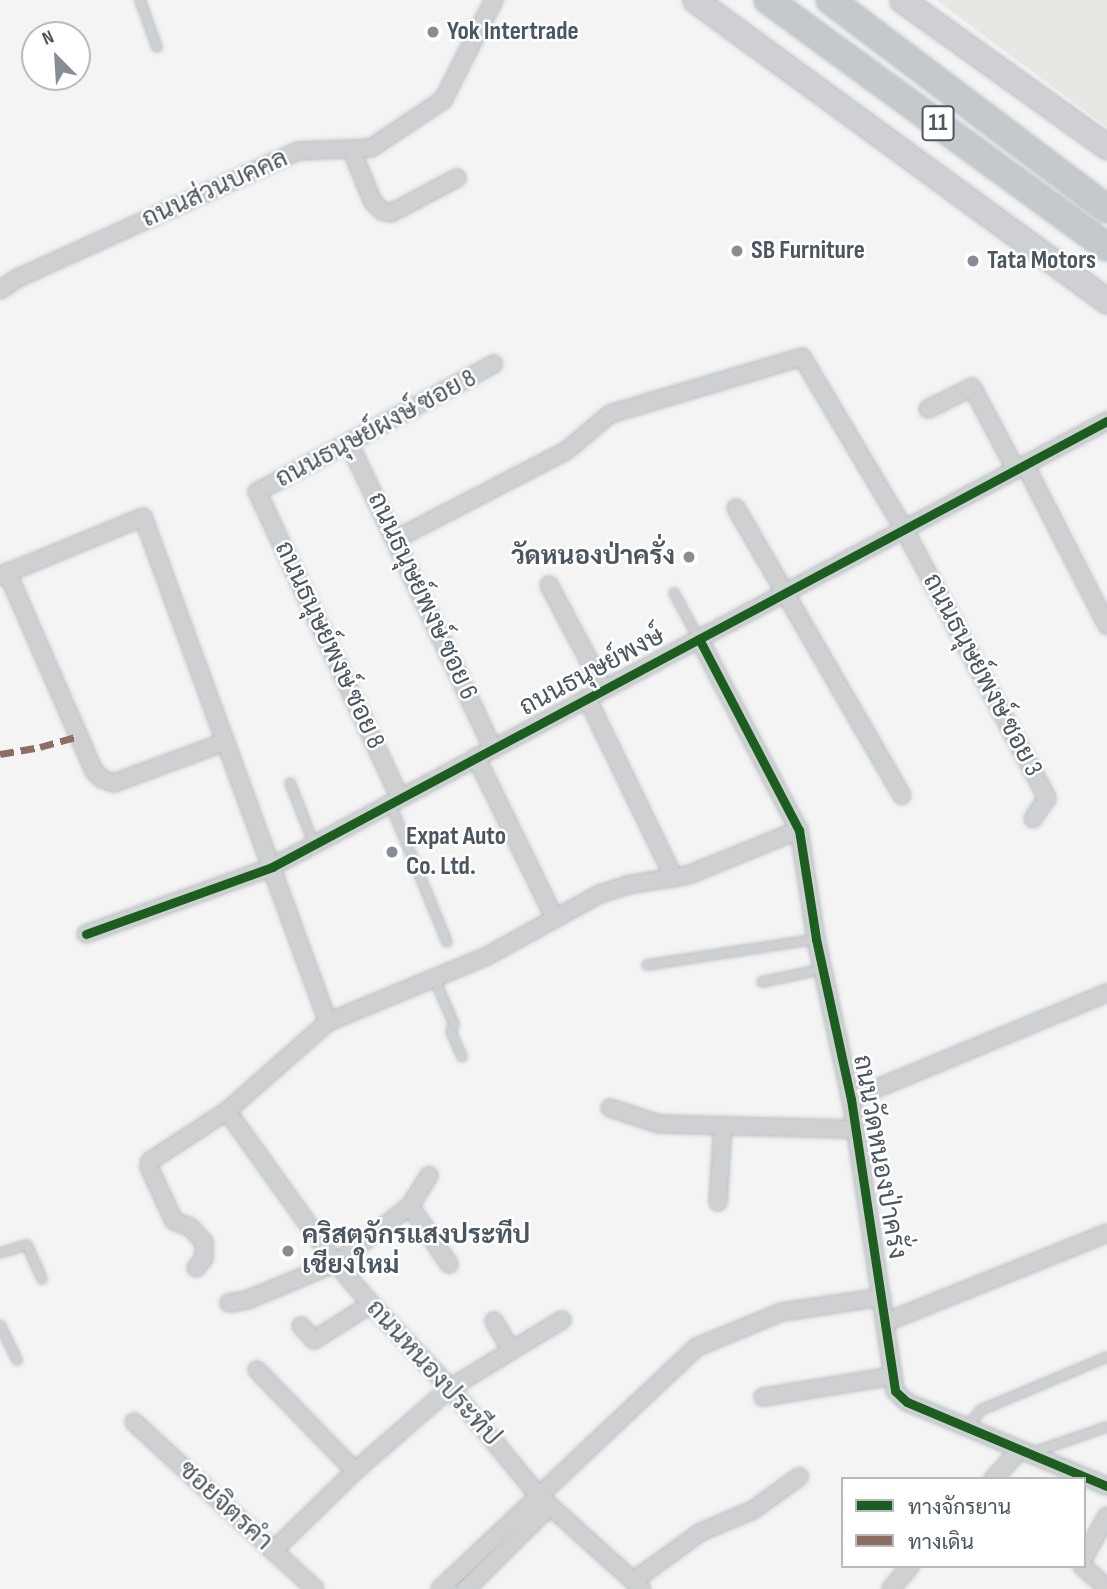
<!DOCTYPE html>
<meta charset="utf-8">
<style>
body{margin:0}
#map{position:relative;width:1107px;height:1589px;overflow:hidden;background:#f4f4f4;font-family:"Sofia Sans Condensed",Sarabun,sans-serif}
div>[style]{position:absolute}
.commercial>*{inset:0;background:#e8e7e3}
.roads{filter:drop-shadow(0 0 2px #b9bec3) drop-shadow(0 0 2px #b9bec3)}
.service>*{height:8px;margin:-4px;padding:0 4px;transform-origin:4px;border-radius:4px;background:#ced0d2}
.minor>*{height:16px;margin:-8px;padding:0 8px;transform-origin:8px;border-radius:8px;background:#ced0d2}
.secondary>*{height:23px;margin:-11.5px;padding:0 11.5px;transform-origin:11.5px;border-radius:11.5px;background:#ced0d4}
.trunk>*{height:26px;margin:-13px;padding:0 13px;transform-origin:13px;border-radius:13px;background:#c4c9cd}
.quiet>*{height:7px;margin-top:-3.5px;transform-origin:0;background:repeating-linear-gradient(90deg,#8d6e63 0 14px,transparent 0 21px)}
.cycleway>*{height:9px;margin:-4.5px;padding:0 4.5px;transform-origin:4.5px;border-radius:4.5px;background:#1b5e20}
.dots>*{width:19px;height:19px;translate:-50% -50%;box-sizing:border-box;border:4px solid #fff;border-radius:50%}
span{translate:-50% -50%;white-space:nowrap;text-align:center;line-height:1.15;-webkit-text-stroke:5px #fff;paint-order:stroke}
.shield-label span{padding:2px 5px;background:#fff;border:2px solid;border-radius:5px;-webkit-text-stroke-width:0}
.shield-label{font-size:24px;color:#4a5661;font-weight:700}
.poi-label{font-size:26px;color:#4a5661;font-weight:700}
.left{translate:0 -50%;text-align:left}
.right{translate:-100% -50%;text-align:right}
.street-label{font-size:26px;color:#4a5661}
.legend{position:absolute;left:841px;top:1477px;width:245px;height:91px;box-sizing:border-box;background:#fff;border:2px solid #b7bbc0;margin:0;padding:9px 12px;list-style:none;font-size:21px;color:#4a5661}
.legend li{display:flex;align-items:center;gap:14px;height:35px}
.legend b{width:35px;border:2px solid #b7bbc0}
.north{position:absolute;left:21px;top:21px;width:70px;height:70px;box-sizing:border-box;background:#fff;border:2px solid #b7bbc0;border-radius:50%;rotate:336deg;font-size:19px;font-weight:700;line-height:28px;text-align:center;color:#4a5661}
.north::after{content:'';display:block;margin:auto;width:24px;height:32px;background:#868d94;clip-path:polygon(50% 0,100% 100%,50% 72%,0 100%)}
</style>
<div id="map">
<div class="commercial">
<div style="clip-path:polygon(936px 0,1107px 0,1107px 127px)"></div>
</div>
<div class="roads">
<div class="service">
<div style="left:140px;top:0;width:50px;rotate:70.1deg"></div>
<div style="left:674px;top:593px;width:52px;rotate:61.5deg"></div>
<div style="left:290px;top:783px;width:66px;rotate:68.5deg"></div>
<div style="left:390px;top:803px;width:150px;rotate:67.7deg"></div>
<div style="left:647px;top:965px;width:171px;rotate:-8.7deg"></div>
<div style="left:434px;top:978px;width:50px;rotate:66.5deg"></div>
<div style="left:454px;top:1024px;width:8px;rotate:113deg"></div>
<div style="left:451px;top:1031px;width:28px;rotate:67deg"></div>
<div style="left:762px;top:982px;width:62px;rotate:-12deg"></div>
<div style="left:0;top:1253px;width:28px;rotate:-17deg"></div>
<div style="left:27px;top:1245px;width:37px;rotate:66deg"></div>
<div style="left:0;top:1325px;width:39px;rotate:64deg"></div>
<div style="left:966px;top:1428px;width:23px;rotate:-50deg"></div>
<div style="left:981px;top:1410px;width:137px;rotate:-22.8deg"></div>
<div style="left:1034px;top:1452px;width:77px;rotate:-18.9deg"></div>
</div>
<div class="minor">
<div style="left:351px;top:149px;width:57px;rotate:67.5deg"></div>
<div style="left:373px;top:202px;width:13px;rotate:45deg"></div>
<div style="left:382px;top:211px;width:9px;rotate:13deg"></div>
<div style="left:391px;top:213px;width:75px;rotate:-27.9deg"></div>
<div style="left:0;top:290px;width:22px;rotate:-34deg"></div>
<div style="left:18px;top:278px;width:307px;rotate:-24.4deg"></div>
<div style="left:298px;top:151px;width:73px;rotate:-2.4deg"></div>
<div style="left:371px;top:148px;width:87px;rotate:-33.7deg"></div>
<div style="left:443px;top:100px;width:112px;rotate:-63deg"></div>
<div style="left:928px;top:409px;width:49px;rotate:-26.6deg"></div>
<div style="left:972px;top:387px;width:94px;rotate:62.1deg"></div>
<div style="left:350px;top:445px;width:336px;rotate:64.8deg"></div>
<div style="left:1025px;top:465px;width:180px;rotate:62.9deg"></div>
<div style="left:736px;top:508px;width:332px;rotate:60deg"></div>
<div style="left:396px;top:539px;width:191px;rotate:-27.4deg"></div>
<div style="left:566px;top:451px;width:57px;rotate:-40.1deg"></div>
<div style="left:610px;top:414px;width:200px;rotate:-16.5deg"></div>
<div style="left:802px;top:357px;width:200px;rotate:59.3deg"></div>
<div style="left:904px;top:529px;width:305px;rotate:62deg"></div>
<div style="left:1047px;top:798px;width:25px;rotate:124deg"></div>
<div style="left:7px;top:572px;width:217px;rotate:66.4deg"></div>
<div style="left:94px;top:771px;width:11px;rotate:45deg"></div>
<div style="left:102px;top:779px;width:13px;rotate:18deg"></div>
<div style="left:114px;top:783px;width:118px;rotate:-20.3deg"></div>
<div style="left:0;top:576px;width:155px;rotate:-22.4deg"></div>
<div style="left:143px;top:517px;width:538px;rotate:69.88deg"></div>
<div style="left:549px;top:585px;width:118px;rotate:62.1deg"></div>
<div style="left:699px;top:639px;width:216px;rotate:62.4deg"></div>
<div style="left:799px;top:830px;width:110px;rotate:81.1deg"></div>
<div style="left:816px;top:939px;width:164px;rotate:77.7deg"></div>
<div style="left:851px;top:1099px;width:295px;rotate:81.4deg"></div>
<div style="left:895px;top:1391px;width:16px;rotate:43deg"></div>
<div style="left:907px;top:1402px;width:217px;rotate:22.8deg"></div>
<div style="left:587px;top:698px;width:200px;rotate:64.2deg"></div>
<div style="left:476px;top:757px;width:180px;rotate:64deg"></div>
<div style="left:400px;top:798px;width:338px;rotate:-115deg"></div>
<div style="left:257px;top:492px;width:269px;rotate:-28.4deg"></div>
<div style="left:86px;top:934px;width:198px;rotate:-19.8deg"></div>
<div style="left:272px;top:867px;width:947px;rotate:-28.11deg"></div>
<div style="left:851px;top:1099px;width:277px;rotate:-22.5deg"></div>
<div style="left:610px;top:1108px;width:52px;rotate:18.1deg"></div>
<div style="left:659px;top:1124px;width:196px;rotate:1.5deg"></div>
<div style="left:227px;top:1111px;width:187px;rotate:54.4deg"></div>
<div style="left:336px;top:1263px;width:54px;rotate:49.5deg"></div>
<div style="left:371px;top:1304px;width:115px;rotate:46.8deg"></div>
<div style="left:450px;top:1388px;width:139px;rotate:50.6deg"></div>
<div style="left:538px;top:1495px;width:140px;rotate:42.1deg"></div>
<div style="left:718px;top:1202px;width:77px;rotate:-86.3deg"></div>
<div style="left:410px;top:1206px;width:70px;rotate:56.1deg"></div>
<div style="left:196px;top:1268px;width:13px;rotate:-51deg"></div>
<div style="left:204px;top:1258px;width:16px;rotate:-90deg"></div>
<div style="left:204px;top:1242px;width:21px;rotate:-133deg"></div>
<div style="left:190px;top:1227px;width:17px;rotate:-159deg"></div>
<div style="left:174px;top:1221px;width:60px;rotate:-114.8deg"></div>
<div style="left:149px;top:1167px;width:6px;rotate:-81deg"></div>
<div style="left:150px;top:1161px;width:92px;rotate:-33deg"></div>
<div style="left:227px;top:1111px;width:135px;rotate:-41.4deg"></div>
<div style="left:328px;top:1022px;width:172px;rotate:-22.5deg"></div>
<div style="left:487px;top:956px;width:129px;rotate:-28.8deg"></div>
<div style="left:600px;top:894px;width:28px;rotate:-18deg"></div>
<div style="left:627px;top:885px;width:62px;rotate:-9.3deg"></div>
<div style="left:688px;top:875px;width:120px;rotate:-22.1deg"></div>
<div style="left:229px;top:1303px;width:18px;rotate:-9deg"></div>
<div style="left:247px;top:1300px;width:96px;rotate:-22.6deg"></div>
<div style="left:336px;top:1263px;width:93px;rotate:-37.6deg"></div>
<div style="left:410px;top:1206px;width:36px;rotate:-58deg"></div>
<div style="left:494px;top:1321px;width:34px;rotate:60deg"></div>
<div style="left:886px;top:1322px;width:238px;rotate:-21.9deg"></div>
<div style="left:301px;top:1326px;width:19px;rotate:47deg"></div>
<div style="left:314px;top:1340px;width:67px;rotate:-32.3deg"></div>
<div style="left:257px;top:1370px;width:141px;rotate:45.9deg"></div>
<div style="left:763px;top:1397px;width:132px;rotate:-9.2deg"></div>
<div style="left:134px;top:1422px;width:246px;rotate:42.7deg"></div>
<div style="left:993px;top:1479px;width:38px;rotate:-47deg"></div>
<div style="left:273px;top:1551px;width:115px;rotate:-44.3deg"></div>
<div style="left:355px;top:1471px;width:126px;rotate:-41.1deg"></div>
<div style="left:450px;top:1388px;width:131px;rotate:-31.3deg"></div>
<div style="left:1084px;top:1557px;width:47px;rotate:-60.7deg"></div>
<div style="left:1082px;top:1566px;width:33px;rotate:41deg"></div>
<div style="left:633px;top:1581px;width:84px;rotate:-35.8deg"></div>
<div style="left:701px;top:1532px;width:56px;rotate:-22.9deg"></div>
<div style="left:753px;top:1510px;width:57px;rotate:-35.7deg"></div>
<div style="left:440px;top:1589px;width:353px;rotate:-43.3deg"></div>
<div style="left:697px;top:1347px;width:92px;rotate:-22.4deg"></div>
<div style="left:782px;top:1312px;width:101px;rotate:-8.5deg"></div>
<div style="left:466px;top:1589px;width:118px;rotate:-44.7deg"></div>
<div style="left:891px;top:1589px;width:30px;rotate:-50deg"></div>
</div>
<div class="secondary">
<div style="left:695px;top:0;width:510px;rotate:36.15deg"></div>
<div style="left:902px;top:0;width:252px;rotate:35.6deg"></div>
</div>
<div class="trunk">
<div style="left:768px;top:0;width:419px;rotate:36.1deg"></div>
<div style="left:830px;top:0;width:347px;rotate:37deg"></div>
</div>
</div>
<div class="quiet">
<div style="left:0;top:754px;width:41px;rotate:-9.9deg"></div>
<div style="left:40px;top:747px;width:41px;rotate:-15.8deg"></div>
</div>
<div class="cycleway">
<div style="left:699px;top:639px;width:216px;rotate:62.4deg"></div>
<div style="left:799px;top:830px;width:110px;rotate:81.1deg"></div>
<div style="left:816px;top:939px;width:164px;rotate:77.7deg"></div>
<div style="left:851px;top:1099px;width:295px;rotate:81.4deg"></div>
<div style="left:895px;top:1391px;width:16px;rotate:43deg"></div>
<div style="left:907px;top:1402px;width:217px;rotate:22.8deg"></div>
<div style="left:86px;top:934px;width:198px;rotate:-19.8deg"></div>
<div style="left:272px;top:867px;width:947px;rotate:-28.11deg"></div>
</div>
<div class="dots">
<div style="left:433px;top:32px;background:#868d94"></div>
<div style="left:737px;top:251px;background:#868d94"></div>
<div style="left:973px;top:261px;background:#868d94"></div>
<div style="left:689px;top:557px;background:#868d94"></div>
<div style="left:392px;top:852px;background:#868d94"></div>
<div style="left:288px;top:1251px;background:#868d94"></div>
</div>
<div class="shield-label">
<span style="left:938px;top:123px">11</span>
</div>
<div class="poi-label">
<span class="left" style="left:447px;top:32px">Yok Intertrade</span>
<span class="left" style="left:751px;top:251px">SB Furniture</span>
<span class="left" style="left:987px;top:261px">Tata Motors</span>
<span class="right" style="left:675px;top:557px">วัดหนองป่าครั่ง</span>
<span class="left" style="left:406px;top:852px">Expat Auto<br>Co. Ltd.</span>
<span class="left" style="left:302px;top:1251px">คริสตจักรแสงประทีป<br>เชียงใหม่</span>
</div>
<div class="street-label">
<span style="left:215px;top:189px;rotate:-24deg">ถนนส่วนบคคล</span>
<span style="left:376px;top:429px;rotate:-28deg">ถนนธนุษย์ผงษ์ ซอย 8</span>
<span style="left:422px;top:596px;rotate:65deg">ถนนธนุษย์พงษ์ ซอย 6</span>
<span style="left:329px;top:645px;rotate:65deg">ถนนธนุษย์พงษ์ ซอย 8</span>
<span style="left:592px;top:672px;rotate:-28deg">ถนนธนุษย์พงษ์</span>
<span style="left:982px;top:675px;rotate:62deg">ถนนธนุษย์พงษ์ ซอย 3</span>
<span style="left:879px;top:1157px;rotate:80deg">ถนนวัดหนองป่าครั่ง</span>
<span style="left:433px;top:1373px;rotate:48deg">ถนนหนองประทีป</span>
<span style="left:225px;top:1506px;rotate:43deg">ซอยจิตรคำ</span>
</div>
<ul class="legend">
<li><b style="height:9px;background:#1b5e20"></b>ทางจักรยาน</li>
<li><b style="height:9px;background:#8d6e63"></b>ทางเดิน</li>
</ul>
<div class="north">N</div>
</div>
